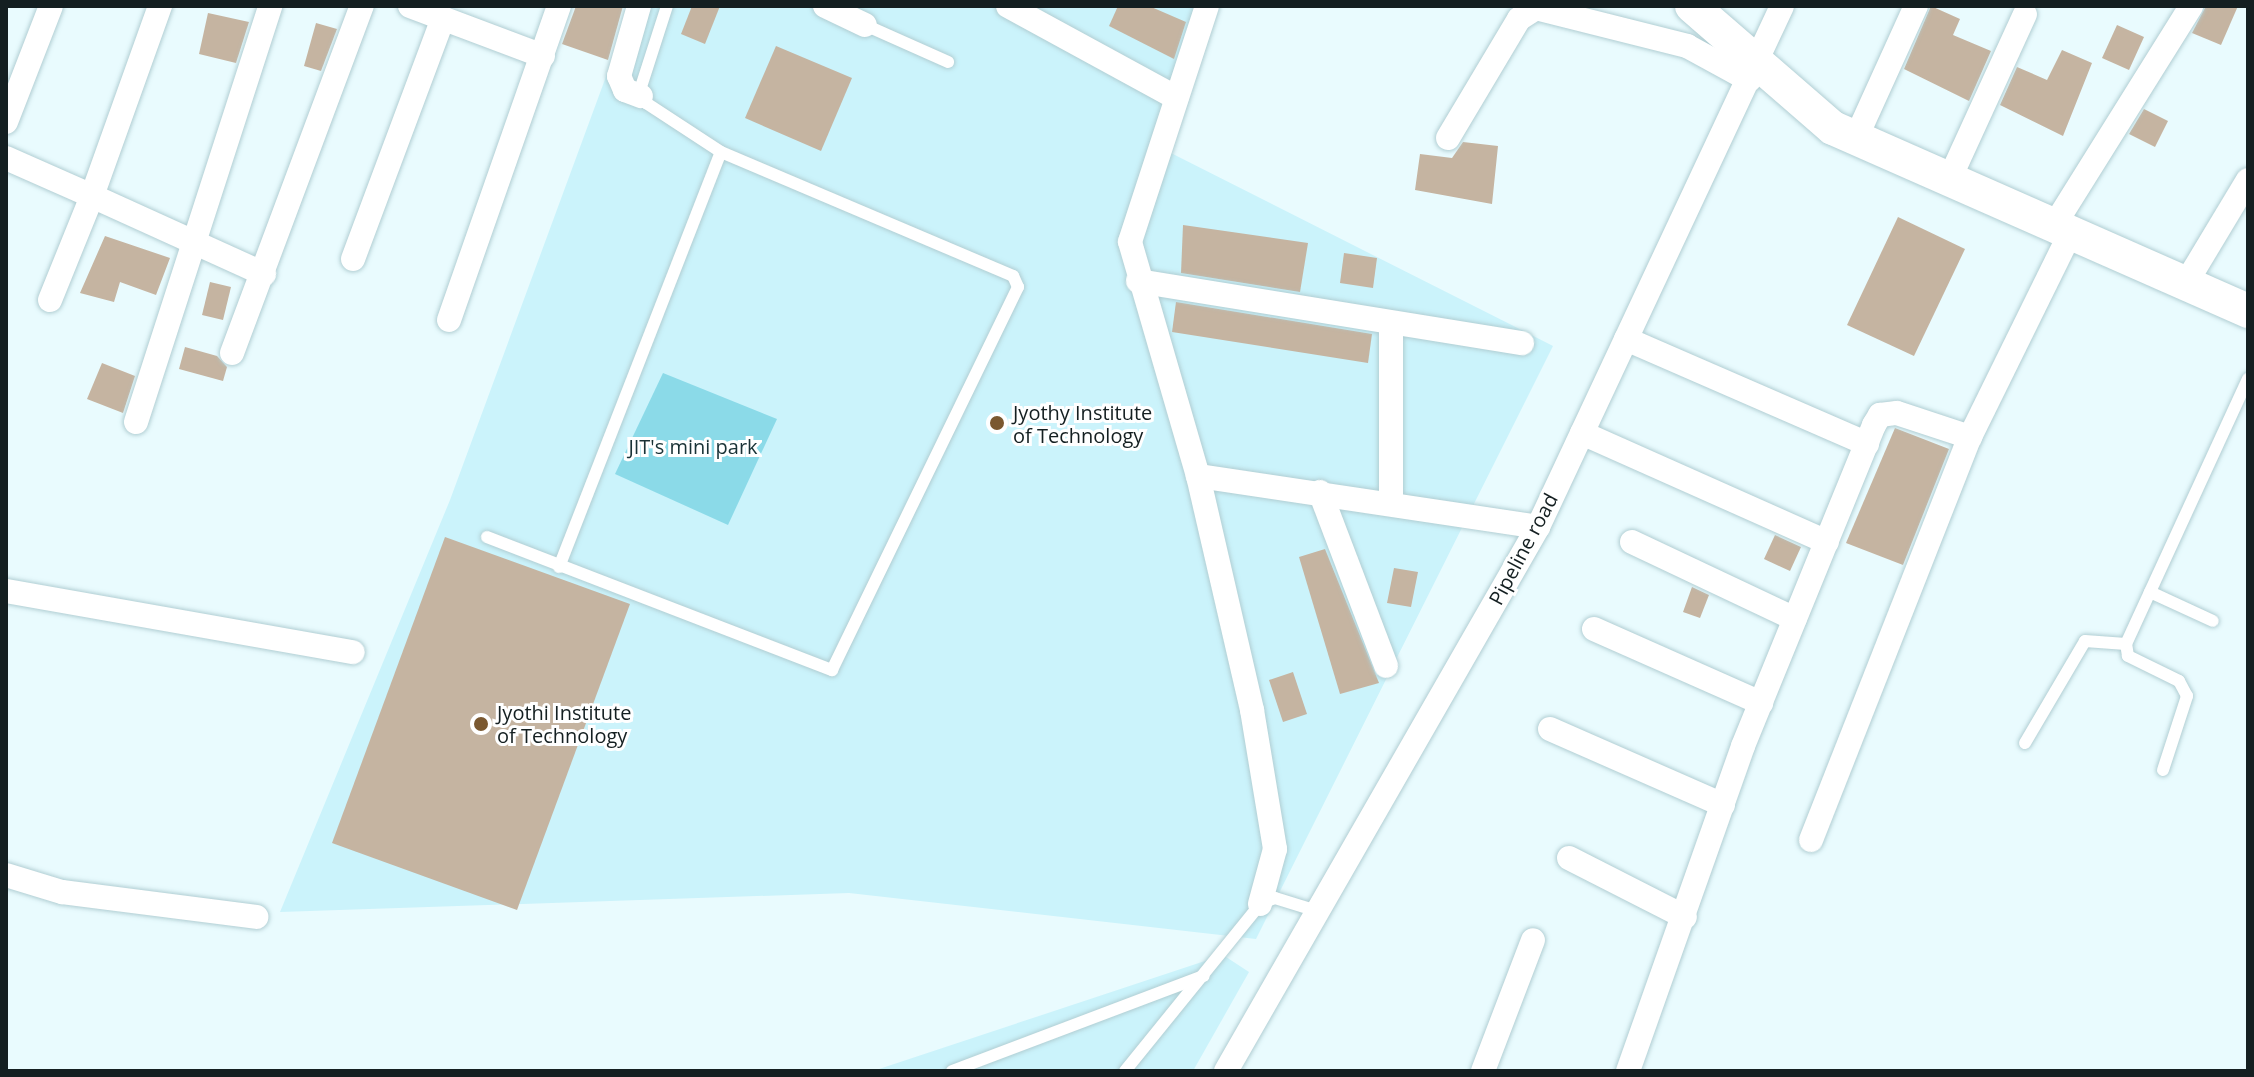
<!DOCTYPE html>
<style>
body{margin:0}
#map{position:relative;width:2254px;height:1077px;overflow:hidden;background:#e9fbfe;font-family:"Open Sans",sans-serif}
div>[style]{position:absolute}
.built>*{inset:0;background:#cbf3fb}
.green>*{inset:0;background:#8bdae8}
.building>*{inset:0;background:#c5b4a1}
.roads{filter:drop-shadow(0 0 2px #b1ced3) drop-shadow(0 0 2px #b1ced3)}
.lane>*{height:12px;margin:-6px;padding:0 6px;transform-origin:6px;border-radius:6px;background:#fff}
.street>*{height:24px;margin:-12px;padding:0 12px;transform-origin:12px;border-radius:12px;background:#fff}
.secondary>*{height:34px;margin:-17px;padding:0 17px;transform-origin:17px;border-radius:17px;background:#fff}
.dots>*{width:22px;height:22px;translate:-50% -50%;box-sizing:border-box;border:4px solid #fff;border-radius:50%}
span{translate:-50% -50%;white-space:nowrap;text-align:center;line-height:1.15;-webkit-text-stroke:6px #fff;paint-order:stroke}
.poi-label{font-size:20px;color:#141f21}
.left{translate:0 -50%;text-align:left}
.park-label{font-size:20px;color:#193236}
.street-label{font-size:20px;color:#141f21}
.frame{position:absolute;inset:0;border:8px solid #141f21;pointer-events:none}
</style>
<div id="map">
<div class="built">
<div style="clip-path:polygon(632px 6px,1214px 6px,1161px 148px,1553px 346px,1256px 939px,849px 893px,280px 912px,450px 500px)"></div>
<div style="clip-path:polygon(1223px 955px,1249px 972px,1193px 1071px,873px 1071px)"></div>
</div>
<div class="green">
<div style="clip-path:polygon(663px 373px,777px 419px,728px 525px,615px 474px)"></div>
</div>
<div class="building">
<div style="clip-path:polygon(576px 6px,623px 6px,608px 60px,562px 44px)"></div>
<div style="clip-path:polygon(692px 6px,720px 6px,705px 44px,681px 34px)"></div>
<div style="clip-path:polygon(1118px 6px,1149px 6px,1186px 22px,1174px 59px,1109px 26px)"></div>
<div style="clip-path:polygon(1931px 6px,1960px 19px,1953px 35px,1991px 51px,1969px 101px,1904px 69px)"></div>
<div style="clip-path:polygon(2206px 6px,2238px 6px,2221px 45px,2192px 33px)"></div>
<div style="clip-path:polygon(208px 13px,249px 22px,236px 63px,199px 54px)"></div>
<div style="clip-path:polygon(316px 23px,337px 29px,321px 71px,304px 66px)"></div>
<div style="clip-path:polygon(2117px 25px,2144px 37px,2129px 70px,2102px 58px)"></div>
<div style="clip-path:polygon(776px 46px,852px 78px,821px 151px,745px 118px)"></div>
<div style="clip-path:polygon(2062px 50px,2092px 63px,2063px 136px,2000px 105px,2017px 67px,2047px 80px)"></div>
<div style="clip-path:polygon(2144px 109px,2168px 121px,2155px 147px,2129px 134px)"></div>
<div style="clip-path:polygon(1463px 142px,1498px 146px,1492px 204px,1415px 190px,1420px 154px,1452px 158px)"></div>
<div style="clip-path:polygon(1898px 217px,1965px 249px,1914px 356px,1847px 325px)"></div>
<div style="clip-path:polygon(1183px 225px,1308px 243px,1300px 292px,1181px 273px)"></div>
<div style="clip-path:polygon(105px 236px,170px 258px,156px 295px,120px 282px,114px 302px,80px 293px)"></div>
<div style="clip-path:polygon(1344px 253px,1377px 258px,1373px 288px,1340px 283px)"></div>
<div style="clip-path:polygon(210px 282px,231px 287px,223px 320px,202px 315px)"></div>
<div style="clip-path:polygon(1176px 302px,1372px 334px,1368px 363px,1172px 332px)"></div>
<div style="clip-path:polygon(185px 347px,217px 356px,227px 367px,223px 381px,179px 369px)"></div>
<div style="clip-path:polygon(102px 363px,135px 376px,123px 413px,87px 399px)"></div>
<div style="clip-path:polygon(1895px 428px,1949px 449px,1903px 565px,1846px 543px)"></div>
<div style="clip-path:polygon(1775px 535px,1801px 547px,1790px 571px,1764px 559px)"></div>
<div style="clip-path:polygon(445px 537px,630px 604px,517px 910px,332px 843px)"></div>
<div style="clip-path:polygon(1325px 549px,1379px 683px,1340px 694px,1299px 557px)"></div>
<div style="clip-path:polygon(1394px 568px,1418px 572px,1411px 607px,1387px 603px)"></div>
<div style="clip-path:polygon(1692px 587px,1709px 595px,1700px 618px,1683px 612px)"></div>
<div style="clip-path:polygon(1293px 672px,1307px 714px,1283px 722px,1269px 680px)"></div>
</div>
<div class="roads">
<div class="lane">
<div style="left:865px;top:25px;width:91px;rotate:24deg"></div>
<div style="left:487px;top:537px;width:370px;rotate:21.1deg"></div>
<div style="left:832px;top:670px;width:426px;rotate:-64.1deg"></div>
<div style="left:1018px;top:287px;width:12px;rotate:-114deg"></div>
<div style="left:1013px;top:276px;width:317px;rotate:-157deg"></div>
<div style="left:721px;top:152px;width:90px;rotate:-146.8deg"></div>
<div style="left:646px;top:103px;width:14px;rotate:-115deg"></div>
<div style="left:640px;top:90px;width:88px;rotate:-72.2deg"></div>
<div style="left:559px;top:567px;width:445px;rotate:-68.7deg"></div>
<div style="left:2150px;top:592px;width:69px;rotate:24.7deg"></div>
<div style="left:2025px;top:743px;width:118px;rotate:-59.5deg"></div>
<div style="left:2085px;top:641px;width:41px;rotate:4.2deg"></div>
<div style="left:2163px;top:770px;width:78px;rotate:-72deg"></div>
<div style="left:2187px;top:696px;width:17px;rotate:-118deg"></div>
<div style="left:2179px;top:681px;width:57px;rotate:-153.9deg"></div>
<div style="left:2128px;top:656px;width:12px;rotate:-99deg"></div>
<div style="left:2126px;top:644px;width:292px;rotate:-65.3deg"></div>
<div style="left:952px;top:1071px;width:269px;rotate:-20.7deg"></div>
<div style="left:1125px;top:1071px;width:215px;rotate:-51deg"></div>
<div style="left:1260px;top:904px;width:16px;rotate:-22deg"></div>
<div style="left:1275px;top:898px;width:44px;rotate:17.2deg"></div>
</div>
<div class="street">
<div style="left:410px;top:6px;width:142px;rotate:20.6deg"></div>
<div style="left:639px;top:6px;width:73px;rotate:105.9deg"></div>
<div style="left:619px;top:76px;width:15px;rotate:67deg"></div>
<div style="left:625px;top:90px;width:17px;rotate:21deg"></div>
<div style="left:825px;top:6px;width:44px;rotate:25.4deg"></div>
<div style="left:1008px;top:6px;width:192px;rotate:28.6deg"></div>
<div style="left:1207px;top:6px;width:248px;rotate:108.1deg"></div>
<div style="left:1130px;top:242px;width:244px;rotate:73.8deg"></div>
<div style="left:1198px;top:476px;width:240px;rotate:77deg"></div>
<div style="left:1252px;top:710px;width:141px;rotate:80.6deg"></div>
<div style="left:1275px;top:849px;width:57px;rotate:105.3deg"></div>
<div style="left:6px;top:122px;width:124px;rotate:-68.8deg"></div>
<div style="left:1448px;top:138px;width:139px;rotate:-59.2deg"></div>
<div style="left:1519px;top:19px;width:20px;rotate:-33deg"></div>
<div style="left:1536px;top:8px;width:156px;rotate:14.1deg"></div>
<div style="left:1687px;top:46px;width:71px;rotate:28.7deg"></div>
<div style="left:1856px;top:138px;width:145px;rotate:-65.6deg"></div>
<div style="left:6px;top:158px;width:94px;rotate:23.8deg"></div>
<div style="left:92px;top:196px;width:202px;rotate:-70.3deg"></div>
<div style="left:1950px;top:178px;width:180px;rotate:-65.4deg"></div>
<div style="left:2055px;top:224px;width:257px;rotate:-58deg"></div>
<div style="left:353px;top:259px;width:257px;rotate:-69.5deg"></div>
<div style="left:1138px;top:281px;width:389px;rotate:9.2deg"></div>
<div style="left:2186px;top:283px;width:120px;rotate:-59deg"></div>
<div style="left:50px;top:300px;width:112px;rotate:-68deg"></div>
<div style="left:92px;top:196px;width:189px;rotate:24.4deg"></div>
<div style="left:449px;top:320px;width:333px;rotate:-70.7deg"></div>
<div style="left:1626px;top:339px;width:263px;rotate:23.5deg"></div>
<div style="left:232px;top:353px;width:371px;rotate:-69.5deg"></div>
<div style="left:136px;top:422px;width:437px;rotate:-72.1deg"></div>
<div style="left:1582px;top:433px;width:268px;rotate:24deg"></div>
<div style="left:1198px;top:476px;width:344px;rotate:8.5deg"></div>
<div style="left:1320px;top:492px;width:186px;rotate:69.2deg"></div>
<div style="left:1391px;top:503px;width:179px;rotate:-90deg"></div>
<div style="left:1632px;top:542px;width:180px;rotate:25.3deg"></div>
<div style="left:6px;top:591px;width:352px;rotate:10deg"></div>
<div style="left:1594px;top:629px;width:183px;rotate:23.9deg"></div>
<div style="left:1550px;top:729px;width:189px;rotate:23.7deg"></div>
<div style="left:1811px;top:840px;width:433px;rotate:-68.5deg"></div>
<div style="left:1569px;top:858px;width:130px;rotate:27deg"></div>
<div style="left:6px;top:875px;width:59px;rotate:16.9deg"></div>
<div style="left:62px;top:892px;width:196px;rotate:7.3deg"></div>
<div style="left:1226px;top:1071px;width:627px;rotate:-60.16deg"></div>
<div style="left:1538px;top:527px;width:575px;rotate:-64.9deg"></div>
<div style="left:1483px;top:1071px;width:140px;rotate:-69.1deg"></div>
<div style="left:1628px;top:1071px;width:345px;rotate:-70.5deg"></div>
<div style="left:1743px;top:746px;width:347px;rotate:-67.8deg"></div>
<div style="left:1874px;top:425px;width:12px;rotate:-59deg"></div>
<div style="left:1880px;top:415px;width:17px;rotate:-7deg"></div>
<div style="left:1897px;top:413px;width:77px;rotate:18.2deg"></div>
<div style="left:1970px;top:437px;width:229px;rotate:-63.8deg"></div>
</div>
<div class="secondary">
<div style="left:1692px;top:6px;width:186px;rotate:40.9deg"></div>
<div style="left:1833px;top:128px;width:454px;rotate:23.8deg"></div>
</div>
</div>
<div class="dots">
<div style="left:997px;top:423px;background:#7a5830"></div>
<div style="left:481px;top:724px;background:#7a5830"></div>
</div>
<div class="poi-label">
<span class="left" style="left:1013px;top:424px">Jyothy Institute<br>of Technology</span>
<span class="left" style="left:497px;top:724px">Jyothi Institute<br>of Technology</span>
</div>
<div class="park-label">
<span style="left:693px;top:446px">JIT's mini park</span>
</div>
<div class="street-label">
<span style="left:1523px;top:549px;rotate:-62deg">Pipeline road</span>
</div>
<div class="frame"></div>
</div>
